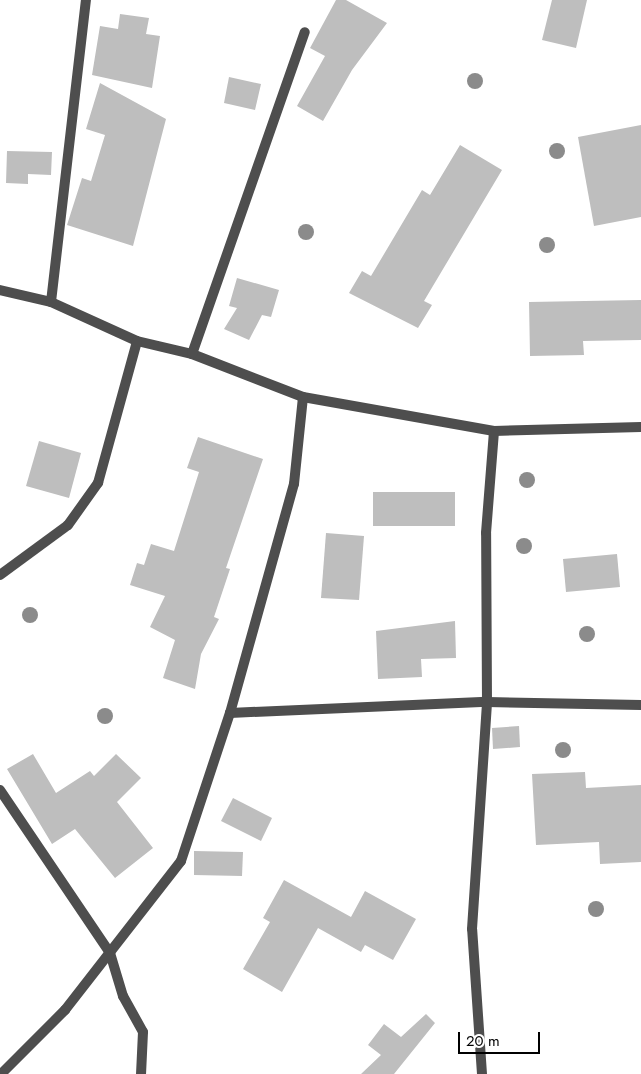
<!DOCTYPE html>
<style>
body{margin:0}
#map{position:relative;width:641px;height:1074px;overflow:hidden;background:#fff;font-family:Jost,sans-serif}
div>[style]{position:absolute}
.building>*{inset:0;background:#bebebe}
.minor>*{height:10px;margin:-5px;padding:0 5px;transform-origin:5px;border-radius:5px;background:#4e4e4e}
.trees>*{width:16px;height:16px;margin:-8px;border-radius:50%;background:#8b8b8b}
span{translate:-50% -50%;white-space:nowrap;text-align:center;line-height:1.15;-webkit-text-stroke:4px #fff;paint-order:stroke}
.scale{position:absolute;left:458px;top:1032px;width:82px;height:22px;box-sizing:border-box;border:2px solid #000;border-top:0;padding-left:6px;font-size:15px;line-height:18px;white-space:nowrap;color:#000;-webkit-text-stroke:4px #fff;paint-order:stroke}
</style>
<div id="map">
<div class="building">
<div style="clip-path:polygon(336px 0,346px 0,387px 23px,352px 70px,323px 121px,297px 106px,325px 56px,310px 48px)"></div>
<div style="clip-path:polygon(552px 0,587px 0,576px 48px,542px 40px)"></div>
<div style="clip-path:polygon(120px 14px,149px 18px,146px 34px,160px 36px,152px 88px,92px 75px,100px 26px,118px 29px)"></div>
<div style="clip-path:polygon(229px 77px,261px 84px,255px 110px,224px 103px)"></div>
<div style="clip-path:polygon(100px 83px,166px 119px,133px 246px,67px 225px,82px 178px,91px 181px,105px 135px,86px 129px)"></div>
<div style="clip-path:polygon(641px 125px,641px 217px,594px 226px,578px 137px)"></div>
<div style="clip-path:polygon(460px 145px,502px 170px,424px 301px,432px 305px,418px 328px,349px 293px,362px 271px,371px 276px,422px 190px,430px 195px)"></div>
<div style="clip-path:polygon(7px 151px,52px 152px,51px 175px,28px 174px,28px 184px,6px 183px)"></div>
<div style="clip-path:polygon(237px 278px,279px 290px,271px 317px,262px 315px,249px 340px,224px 329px,237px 308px,229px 306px)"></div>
<div style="clip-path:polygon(641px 300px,641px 340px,583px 341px,584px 355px,530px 356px,529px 302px)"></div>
<div style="clip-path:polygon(198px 437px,263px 459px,226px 568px,230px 569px,214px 617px,219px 619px,201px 654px,195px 689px,163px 678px,175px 640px,150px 627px,165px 596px,130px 585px,137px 563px,144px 565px,151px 544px,174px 551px,199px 472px,187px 468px)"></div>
<div style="clip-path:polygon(39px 441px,81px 453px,69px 498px,26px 486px)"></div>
<div style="clip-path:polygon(373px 492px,455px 492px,455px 526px,373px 526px)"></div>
<div style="clip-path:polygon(326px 533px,364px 536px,359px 600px,321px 598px)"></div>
<div style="clip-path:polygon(617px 554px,620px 587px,566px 592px,563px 559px)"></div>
<div style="clip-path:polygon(455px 621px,456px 658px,421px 659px,422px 677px,378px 679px,376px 631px)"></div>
<div style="clip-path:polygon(519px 726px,520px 747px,493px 749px,492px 728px)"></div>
<div style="clip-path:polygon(33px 754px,56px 793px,90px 771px,94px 776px,116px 754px,141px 778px,117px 802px,153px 848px,115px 878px,75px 829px,52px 844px,7px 769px)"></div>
<div style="clip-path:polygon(585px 772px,586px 788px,641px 785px,641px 862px,600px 864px,599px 842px,536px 845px,532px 774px)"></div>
<div style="clip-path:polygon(233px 798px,272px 818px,261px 841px,221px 821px)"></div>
<div style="clip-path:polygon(194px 851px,243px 852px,242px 876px,194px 875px)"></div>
<div style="clip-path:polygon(284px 880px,351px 917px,365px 891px,416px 919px,393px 960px,365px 945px,361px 952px,318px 928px,282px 992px,243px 969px,270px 922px,263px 918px)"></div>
<div style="clip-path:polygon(426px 1014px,435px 1023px,394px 1074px,361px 1074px,381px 1055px,368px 1045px,384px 1024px,401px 1037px)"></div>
</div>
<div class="minor">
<div style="left:0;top:290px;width:52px;rotate:13.2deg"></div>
<div style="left:51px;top:302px;width:94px;rotate:24.4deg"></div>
<div style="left:137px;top:341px;width:57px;rotate:13.3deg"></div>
<div style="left:192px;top:354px;width:119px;rotate:21.2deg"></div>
<div style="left:303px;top:397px;width:194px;rotate:10.1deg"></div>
<div style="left:494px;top:431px;width:147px;rotate:-1.6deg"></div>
<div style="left:51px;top:302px;width:304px;rotate:-83.4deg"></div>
<div style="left:192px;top:354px;width:341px;rotate:-70.7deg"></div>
<div style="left:0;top:575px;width:84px;rotate:-36.3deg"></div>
<div style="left:68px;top:525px;width:52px;rotate:-54.5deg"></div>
<div style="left:98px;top:483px;width:147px;rotate:-74.6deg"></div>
<div style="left:230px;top:713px;width:257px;rotate:-2.5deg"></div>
<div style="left:487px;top:702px;width:154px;rotate:1.1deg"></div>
<div style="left:0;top:790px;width:197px;rotate:56deg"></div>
<div style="left:110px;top:953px;width:45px;rotate:73.2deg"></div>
<div style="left:123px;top:996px;width:41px;rotate:60.9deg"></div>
<div style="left:143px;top:1032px;width:42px;rotate:92.7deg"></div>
<div style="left:1px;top:1074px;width:91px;rotate:-45deg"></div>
<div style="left:65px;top:1010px;width:189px;rotate:-52.1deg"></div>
<div style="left:181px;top:861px;width:156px;rotate:-71.7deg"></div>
<div style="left:230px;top:713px;width:238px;rotate:-74.4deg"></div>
<div style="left:294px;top:484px;width:87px;rotate:-84.1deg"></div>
<div style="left:482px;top:1074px;width:145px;rotate:-93.9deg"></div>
<div style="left:472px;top:929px;width:227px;rotate:-86.2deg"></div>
<div style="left:487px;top:702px;width:169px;rotate:-90.3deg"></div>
<div style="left:486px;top:533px;width:102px;rotate:-85.5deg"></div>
</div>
<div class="trees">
<div style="left:475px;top:81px"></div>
<div style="left:557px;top:151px"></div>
<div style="left:306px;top:232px"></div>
<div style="left:547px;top:245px"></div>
<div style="left:527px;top:480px"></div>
<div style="left:524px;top:546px"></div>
<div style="left:30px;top:615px"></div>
<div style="left:587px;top:634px"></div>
<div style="left:105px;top:716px"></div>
<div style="left:563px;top:750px"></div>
<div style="left:596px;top:909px"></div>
</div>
<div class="scale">20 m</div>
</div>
